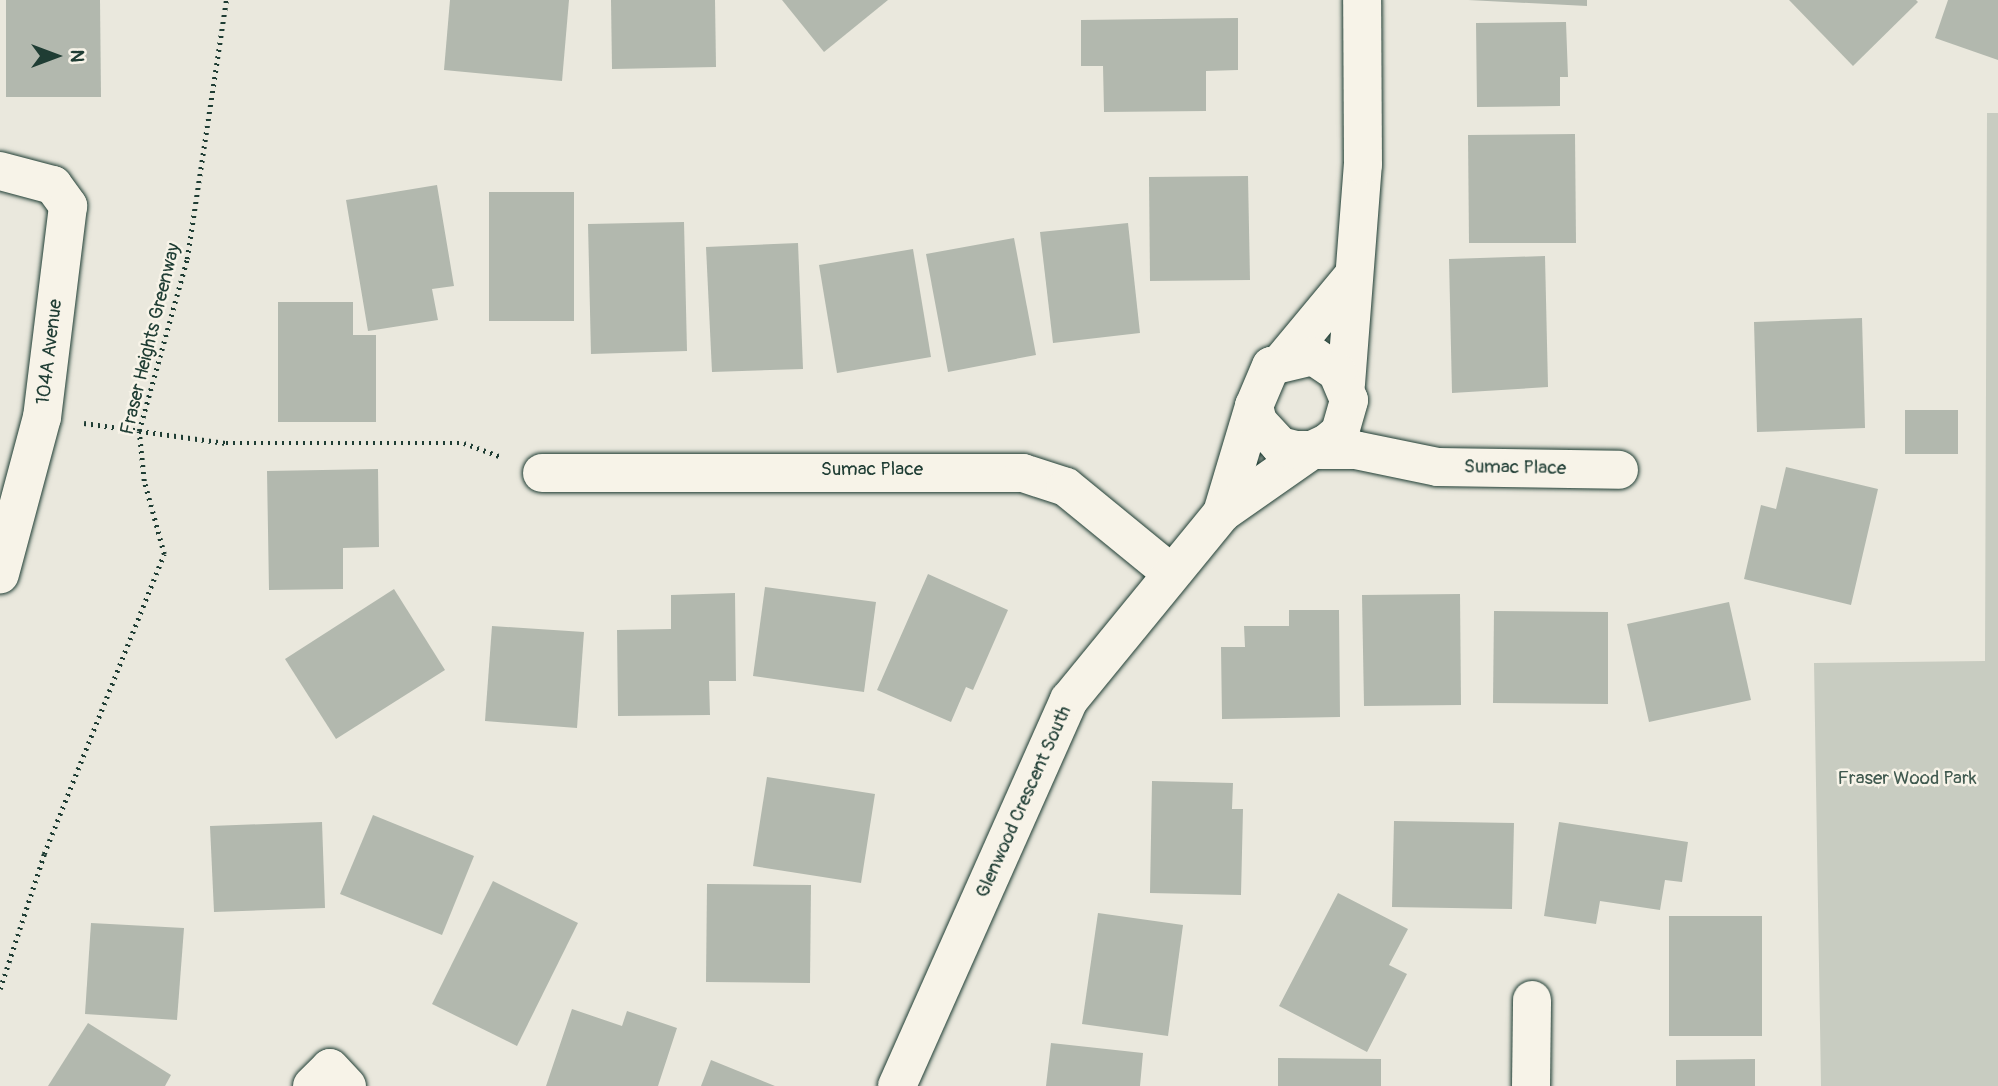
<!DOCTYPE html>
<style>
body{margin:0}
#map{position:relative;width:1998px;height:1086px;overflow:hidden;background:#eae8dd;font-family:Pangolin,sans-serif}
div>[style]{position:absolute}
.green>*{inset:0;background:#c8ccc1}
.building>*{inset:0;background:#b2b8ae}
.path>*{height:4.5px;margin-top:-2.25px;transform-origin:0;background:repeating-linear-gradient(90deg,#1f3d34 0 2px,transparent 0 7px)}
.roads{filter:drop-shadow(0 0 2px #1f3d34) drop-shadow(0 0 2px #1f3d34)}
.minor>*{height:38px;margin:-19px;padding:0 19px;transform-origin:19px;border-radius:19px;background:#f7f3e8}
span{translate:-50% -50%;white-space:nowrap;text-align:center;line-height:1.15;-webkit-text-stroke:5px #f7f3e8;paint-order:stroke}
.street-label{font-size:19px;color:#1f3d34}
.park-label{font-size:19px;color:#415a50}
.north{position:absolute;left:21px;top:21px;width:70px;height:70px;-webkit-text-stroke:5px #f7f3e8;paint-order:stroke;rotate:90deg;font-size:19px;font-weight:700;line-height:28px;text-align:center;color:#1f3d34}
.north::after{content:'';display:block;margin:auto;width:24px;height:32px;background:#1f3d34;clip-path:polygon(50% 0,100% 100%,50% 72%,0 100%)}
</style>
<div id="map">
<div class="green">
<div style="clip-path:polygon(1987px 113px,1998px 113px,1998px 1086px,1821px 1086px,1814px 663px,1985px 661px)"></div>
</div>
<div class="building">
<div style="clip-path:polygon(6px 0,100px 0,101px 97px,6px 97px)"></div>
<div style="clip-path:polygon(450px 0,569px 0,562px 81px,444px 70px)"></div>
<div style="clip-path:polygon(611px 0,715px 0,716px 67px,612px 69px)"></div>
<div style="clip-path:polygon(782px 0,888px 0,824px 52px)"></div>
<div style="clip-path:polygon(1468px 0,1587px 0,1587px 6px)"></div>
<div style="clip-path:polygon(1789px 0,1916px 0,1918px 2px,1853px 66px)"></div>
<div style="clip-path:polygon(1948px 0,1998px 0,1998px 60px,1935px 38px)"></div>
<div style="clip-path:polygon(1238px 18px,1238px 70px,1206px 71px,1206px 111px,1104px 112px,1103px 66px,1081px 66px,1081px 20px)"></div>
<div style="clip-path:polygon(1566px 22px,1568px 77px,1560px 77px,1560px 106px,1477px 107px,1476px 23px)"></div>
<div style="clip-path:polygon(1575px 134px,1576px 243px,1469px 243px,1468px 135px)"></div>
<div style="clip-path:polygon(1248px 176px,1250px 280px,1150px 281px,1149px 177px)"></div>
<div style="clip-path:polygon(437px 185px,454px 286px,432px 289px,438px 320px,368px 331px,346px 200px)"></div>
<div style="clip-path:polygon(489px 192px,574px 192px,574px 321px,489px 321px)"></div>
<div style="clip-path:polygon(684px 222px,687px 351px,591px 354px,588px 224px)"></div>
<div style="clip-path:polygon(1128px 223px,1140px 333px,1053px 343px,1040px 232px)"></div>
<div style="clip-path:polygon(1014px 238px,1036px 355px,948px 372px,926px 254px)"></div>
<div style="clip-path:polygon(798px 243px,803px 369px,712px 372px,706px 247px)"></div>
<div style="clip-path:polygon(913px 249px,931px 357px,837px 373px,819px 265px)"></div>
<div style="clip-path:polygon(1545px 256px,1548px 387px,1452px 393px,1449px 259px)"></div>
<div style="clip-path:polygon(278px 302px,353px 302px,353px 335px,376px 335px,376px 422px,278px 422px)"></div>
<div style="clip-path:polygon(1862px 318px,1865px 428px,1757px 432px,1754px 322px)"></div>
<div style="clip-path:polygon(1905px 410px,1958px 410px,1958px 454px,1905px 454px)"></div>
<div style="clip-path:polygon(1786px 467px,1878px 489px,1851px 605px,1744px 579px,1761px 505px,1776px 509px)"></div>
<div style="clip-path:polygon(378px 469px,379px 547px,343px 548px,343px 589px,269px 590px,267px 471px)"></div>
<div style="clip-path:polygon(928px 574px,1008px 610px,973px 690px,966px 687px,951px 722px,877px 690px)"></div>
<div style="clip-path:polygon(765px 587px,876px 602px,864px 692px,753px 676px)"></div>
<div style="clip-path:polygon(394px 589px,445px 670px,336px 739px,285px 659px)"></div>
<div style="clip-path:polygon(735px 593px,736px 681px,709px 681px,710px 715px,618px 716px,617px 630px,671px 629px,671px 595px)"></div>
<div style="clip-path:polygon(1460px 594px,1461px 705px,1364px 706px,1362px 595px)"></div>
<div style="clip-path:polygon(1729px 602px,1751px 700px,1649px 722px,1627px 624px)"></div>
<div style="clip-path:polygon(1289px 610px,1339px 610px,1340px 717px,1222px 719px,1221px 647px,1245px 647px,1244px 626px,1289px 626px)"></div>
<div style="clip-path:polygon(1494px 611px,1608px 612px,1608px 704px,1493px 703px)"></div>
<div style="clip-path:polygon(492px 626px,584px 632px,577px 728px,485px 721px)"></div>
<div style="clip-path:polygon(767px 777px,875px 794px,861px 883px,753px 866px)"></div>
<div style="clip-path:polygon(1152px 781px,1233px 783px,1232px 809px,1243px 809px,1241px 895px,1150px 893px)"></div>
<div style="clip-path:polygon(373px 815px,474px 856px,442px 935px,340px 894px)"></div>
<div style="clip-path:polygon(1394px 821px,1514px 823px,1512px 909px,1392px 907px)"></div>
<div style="clip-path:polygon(322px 822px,325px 908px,214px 912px,210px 826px)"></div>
<div style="clip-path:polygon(1559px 822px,1688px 842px,1682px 882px,1665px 880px,1660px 910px,1600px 901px,1596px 924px,1544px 916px)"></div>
<div style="clip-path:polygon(493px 881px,578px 923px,517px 1046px,432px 1004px)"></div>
<div style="clip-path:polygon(707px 884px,811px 885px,810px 983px,706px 982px)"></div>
<div style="clip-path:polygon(1338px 893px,1408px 929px,1389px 965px,1407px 974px,1367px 1052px,1279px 1006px)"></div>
<div style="clip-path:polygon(1098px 913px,1183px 925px,1168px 1036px,1082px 1024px)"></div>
<div style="clip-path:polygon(1669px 916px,1762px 916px,1762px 1036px,1669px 1036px)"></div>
<div style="clip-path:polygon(91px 923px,184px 928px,177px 1020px,85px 1014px)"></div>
<div style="clip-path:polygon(572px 1009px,622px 1026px,627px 1011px,677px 1028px,658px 1086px,546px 1086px)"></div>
<div style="clip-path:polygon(88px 1023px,171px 1075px,165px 1086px,48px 1086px)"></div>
<div style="clip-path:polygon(1051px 1043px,1143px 1053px,1140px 1086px,1046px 1086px)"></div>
<div style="clip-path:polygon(1278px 1058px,1381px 1059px,1381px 1086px,1278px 1086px)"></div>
<div style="clip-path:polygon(1755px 1059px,1755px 1086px,1676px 1086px,1676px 1060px)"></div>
<div style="clip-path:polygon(711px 1060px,775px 1086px,701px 1086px)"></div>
</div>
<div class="path">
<div style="left:84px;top:423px;width:143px;rotate:8deg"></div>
<div style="left:226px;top:443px;width:238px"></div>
<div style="left:464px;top:443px;width:40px;rotate:20.2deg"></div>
<div style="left:0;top:989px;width:142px;rotate:-71.9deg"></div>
<div style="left:44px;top:854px;width:323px;rotate:-68.2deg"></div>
<div style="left:164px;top:554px;width:76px;rotate:-105.3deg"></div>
<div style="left:144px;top:481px;width:50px;rotate:-95.7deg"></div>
<div style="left:139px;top:431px;width:179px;rotate:-74.4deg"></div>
<div style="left:187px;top:259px;width:262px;rotate:-81.4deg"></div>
</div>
<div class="roads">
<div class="minor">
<div style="left:0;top:171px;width:55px;rotate:14.8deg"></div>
<div style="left:53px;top:185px;width:26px;rotate:54deg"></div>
<div style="left:68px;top:206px;width:213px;rotate:97deg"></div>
<div style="left:42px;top:417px;width:163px;rotate:105deg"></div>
<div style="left:1284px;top:359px;width:107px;rotate:-50.3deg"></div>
<div style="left:1346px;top:384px;width:220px;rotate:-85.6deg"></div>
<div style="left:1363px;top:165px;width:165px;rotate:-90.3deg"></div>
<div style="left:542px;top:473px;width:481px"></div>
<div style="left:1023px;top:473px;width:45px;rotate:18deg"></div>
<div style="left:1066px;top:487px;width:134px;rotate:39.3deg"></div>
<div style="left:1222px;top:513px;width:112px;rotate:-73.3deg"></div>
<div style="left:312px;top:1086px;width:25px;rotate:-45deg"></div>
<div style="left:330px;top:1068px;width:25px;rotate:47deg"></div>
<div style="left:897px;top:1086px;width:423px;rotate:-66deg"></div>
<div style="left:1069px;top:700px;width:242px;rotate:-50.7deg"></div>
<div style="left:1222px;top:513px;width:110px;rotate:-35deg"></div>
<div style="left:1312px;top:450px;width:17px;rotate:-25deg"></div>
<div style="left:1327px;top:443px;width:17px;rotate:-40deg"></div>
<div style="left:1340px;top:432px;width:33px;rotate:-74deg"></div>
<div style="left:1349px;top:400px;width:30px;rotate:-113deg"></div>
<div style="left:1337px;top:372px;width:29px;rotate:-146deg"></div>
<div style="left:1313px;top:356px;width:43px;rotate:166.6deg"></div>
<div style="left:1271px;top:366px;width:43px;rotate:113deg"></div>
<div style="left:1254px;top:406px;width:16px;rotate:76deg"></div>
<div style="left:1258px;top:422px;width:33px;rotate:47deg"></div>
<div style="left:1280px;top:446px;width:16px;rotate:14deg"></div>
<div style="left:1296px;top:450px;width:59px"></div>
<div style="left:1355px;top:450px;width:85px;rotate:11.6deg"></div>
<div style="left:1438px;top:467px;width:181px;rotate:0.9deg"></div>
<div style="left:1531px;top:1086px;width:86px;rotate:-89.3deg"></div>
</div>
</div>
<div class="street-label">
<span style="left:151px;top:339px;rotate:-76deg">Fraser Heights Greenway</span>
<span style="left:50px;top:352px;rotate:-83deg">104A Avenue</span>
<span style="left:1515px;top:468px;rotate:1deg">Sumac Place</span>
<span style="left:872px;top:470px">Sumac Place</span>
<span style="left:1024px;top:802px;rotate:-66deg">Glenwood Crescent South</span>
</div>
<div class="park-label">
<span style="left:1907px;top:779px">Fraser Wood Park</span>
</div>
<div class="north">N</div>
</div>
